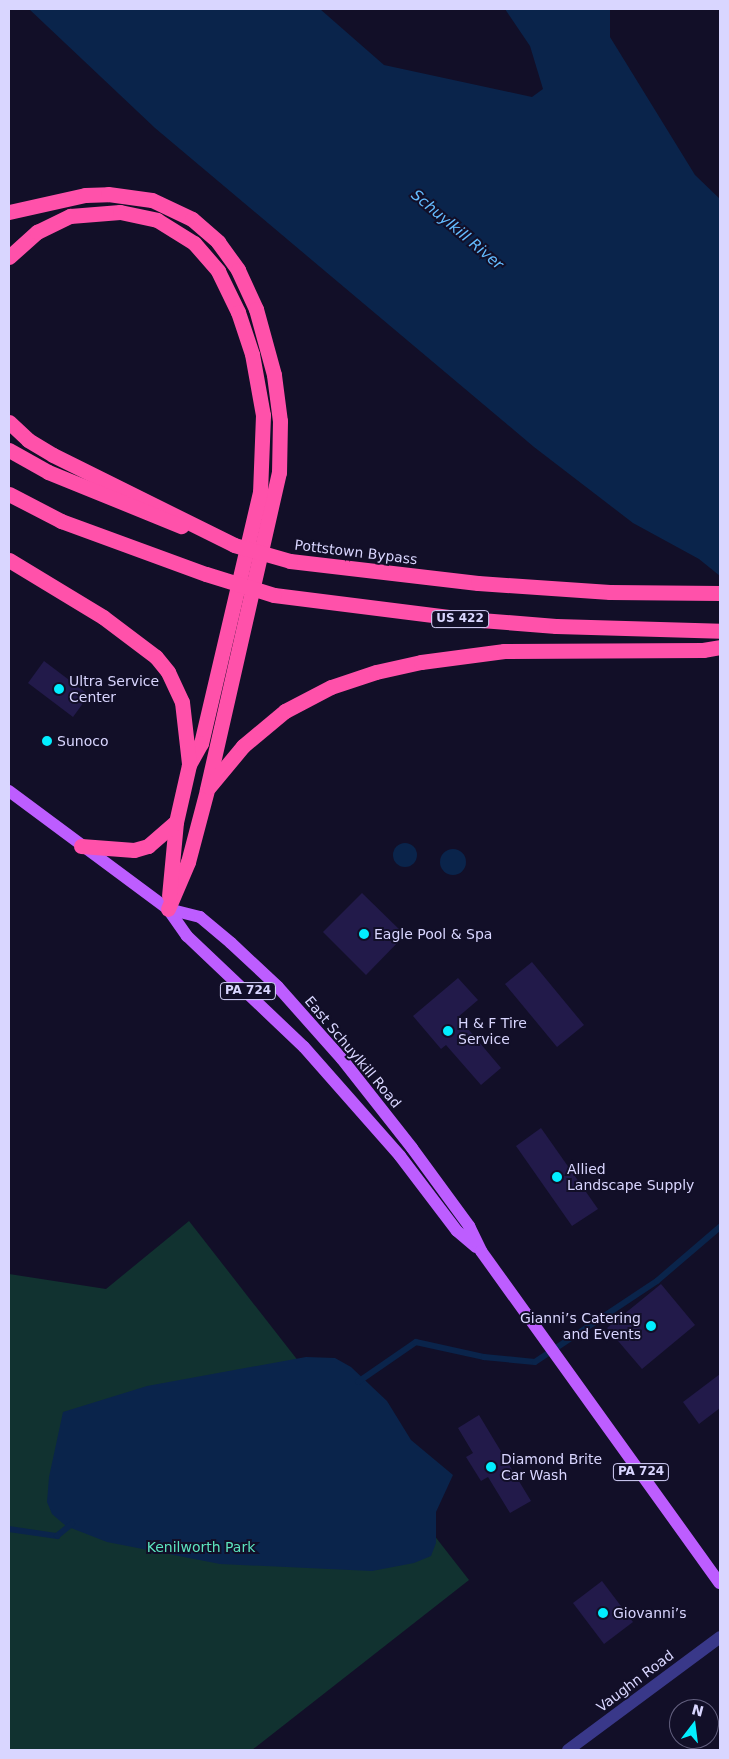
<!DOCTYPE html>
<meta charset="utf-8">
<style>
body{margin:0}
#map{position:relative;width:729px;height:1759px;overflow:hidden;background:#120f28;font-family:"DejaVu Sans",sans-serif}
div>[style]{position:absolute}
.green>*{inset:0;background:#113230}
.water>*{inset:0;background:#0a244b}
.round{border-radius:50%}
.stream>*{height:5.5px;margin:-2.75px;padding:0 2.75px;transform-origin:2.75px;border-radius:2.75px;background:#0a244b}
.building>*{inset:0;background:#221a4a}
.minor>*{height:12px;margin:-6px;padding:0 6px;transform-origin:6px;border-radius:6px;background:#393889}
.primary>*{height:12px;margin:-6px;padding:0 6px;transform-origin:6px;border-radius:6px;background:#bd5dff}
.motorway>*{height:15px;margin:-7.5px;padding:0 7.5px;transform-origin:7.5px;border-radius:7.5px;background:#ff51aa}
.motorway-bridge>*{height:15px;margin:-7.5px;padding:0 7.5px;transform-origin:7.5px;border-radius:7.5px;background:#ff51aa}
.dots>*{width:14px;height:14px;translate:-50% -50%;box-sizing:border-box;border:2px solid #120f28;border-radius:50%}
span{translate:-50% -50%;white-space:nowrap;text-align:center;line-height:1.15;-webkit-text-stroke:4px #120f28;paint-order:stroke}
.shield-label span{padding:1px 4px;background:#120f28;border:1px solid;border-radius:4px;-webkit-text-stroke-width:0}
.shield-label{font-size:12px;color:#d9d6ff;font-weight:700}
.street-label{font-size:14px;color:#d9d6ff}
.poi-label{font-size:14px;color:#d9d6ff}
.left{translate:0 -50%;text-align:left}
.right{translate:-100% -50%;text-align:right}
.park-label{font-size:14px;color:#5ce4be}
.water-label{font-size:15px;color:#64bcff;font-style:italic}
.frame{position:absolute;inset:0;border:10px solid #d9d6ff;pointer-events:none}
.north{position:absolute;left:669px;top:1699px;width:50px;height:50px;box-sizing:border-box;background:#120f28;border:1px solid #625f7e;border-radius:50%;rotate:15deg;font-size:14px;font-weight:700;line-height:20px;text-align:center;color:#d9d6ff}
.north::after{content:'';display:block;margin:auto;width:18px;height:22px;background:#02eeff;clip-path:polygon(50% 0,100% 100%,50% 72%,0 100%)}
</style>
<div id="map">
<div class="green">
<div style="clip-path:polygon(189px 1221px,469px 1580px,252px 1750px,9px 1750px,9px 1274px,106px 1289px)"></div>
</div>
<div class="water">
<div style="clip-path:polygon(29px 9px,320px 9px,384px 65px,532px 97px,543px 89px,530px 46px,505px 9px,610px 9px,610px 37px,695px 175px,720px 199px,720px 576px,699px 559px,633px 523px,534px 447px,155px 128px)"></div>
<div class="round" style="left:393px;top:843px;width:24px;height:24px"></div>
<div class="round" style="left:440px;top:849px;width:26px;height:26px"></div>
<div style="clip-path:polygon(306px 1357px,335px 1358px,351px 1367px,387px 1401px,411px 1440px,453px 1475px,436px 1512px,436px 1543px,431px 1556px,414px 1563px,372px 1571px,220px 1564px,107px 1542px,66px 1526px,52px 1514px,47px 1502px,49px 1477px,63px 1412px,147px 1386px)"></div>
</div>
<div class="stream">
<div style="left:358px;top:1382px;width:70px;rotate:-34.6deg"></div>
<div style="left:416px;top:1342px;width:70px;rotate:12.4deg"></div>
<div style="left:484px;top:1357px;width:51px;rotate:5.6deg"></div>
<div style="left:535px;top:1362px;width:146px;rotate:-33.6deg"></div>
<div style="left:657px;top:1281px;width:83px;rotate:-40.6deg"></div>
<div style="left:9px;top:1529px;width:49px;rotate:8.3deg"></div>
<div style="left:57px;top:1536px;width:19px;rotate:-39deg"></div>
</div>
<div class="building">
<div style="clip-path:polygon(44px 661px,89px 695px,73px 717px,28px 683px)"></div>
<div style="clip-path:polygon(362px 893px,405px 935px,366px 975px,323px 932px)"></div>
<div style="clip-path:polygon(532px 962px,584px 1025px,557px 1047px,505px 984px)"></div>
<div style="clip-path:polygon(458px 978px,478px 1000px,458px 1017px,501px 1068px,481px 1085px,446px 1045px,441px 1049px,413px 1016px)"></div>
<div style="clip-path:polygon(541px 1128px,598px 1209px,572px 1226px,516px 1146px)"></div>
<div style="clip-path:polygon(661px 1284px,695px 1325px,642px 1369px,607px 1328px)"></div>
<div style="clip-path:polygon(720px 1374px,720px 1408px,699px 1424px,683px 1402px)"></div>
<div style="clip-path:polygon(479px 1415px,531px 1501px,510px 1513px,488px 1477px,481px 1481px,466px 1457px,473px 1453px,458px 1428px)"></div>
<div style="clip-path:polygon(602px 1581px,633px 1622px,604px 1644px,573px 1603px)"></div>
</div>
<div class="minor">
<div style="left:568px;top:1750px;width:189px;rotate:-36.6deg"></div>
</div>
<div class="primary">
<div style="left:9px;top:791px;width:198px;rotate:36.6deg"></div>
<div style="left:168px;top:909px;width:33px;rotate:55deg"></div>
<div style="left:187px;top:936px;width:161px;rotate:43.5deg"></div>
<div style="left:304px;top:1047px;width:145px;rotate:48.6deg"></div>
<div style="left:400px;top:1156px;width:94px;rotate:52.8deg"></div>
<div style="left:457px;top:1231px;width:25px;rotate:40deg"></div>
<div style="left:168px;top:909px;width:33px;rotate:14deg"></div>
<div style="left:200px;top:917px;width:40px;rotate:40deg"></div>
<div style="left:231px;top:943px;width:64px;rotate:43.1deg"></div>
<div style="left:278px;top:987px;width:96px;rotate:48.4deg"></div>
<div style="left:342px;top:1059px;width:113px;rotate:51.8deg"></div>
<div style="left:412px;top:1148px;width:97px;rotate:53.8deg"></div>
<div style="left:469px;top:1226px;width:28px;rotate:64deg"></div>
<div style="left:481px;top:1251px;width:409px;rotate:54.3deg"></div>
</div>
<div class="motorway">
<div style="left:9px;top:212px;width:78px;rotate:-12.6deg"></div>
<div style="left:85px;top:195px;width:23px;rotate:-2deg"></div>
<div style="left:108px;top:194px;width:44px;rotate:7.8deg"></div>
<div style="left:152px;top:200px;width:44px;rotate:25.4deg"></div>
<div style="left:192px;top:219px;width:35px;rotate:41deg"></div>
<div style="left:218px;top:242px;width:34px;rotate:54deg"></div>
<div style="left:238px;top:270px;width:43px;rotate:65.2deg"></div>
<div style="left:256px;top:309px;width:68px;rotate:74.7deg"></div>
<div style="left:274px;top:375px;width:46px;rotate:82.6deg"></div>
<div style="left:280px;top:421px;width:51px;rotate:91.1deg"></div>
<div style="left:279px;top:472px;width:326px;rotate:102.8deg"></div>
<div style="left:207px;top:790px;width:74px;rotate:104.8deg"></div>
<div style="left:188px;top:862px;width:51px;rotate:113.1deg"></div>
<div style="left:9px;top:257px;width:38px;rotate:-42deg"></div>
<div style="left:37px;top:232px;width:37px;rotate:-26deg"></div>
<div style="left:70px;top:216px;width:50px;rotate:-4.6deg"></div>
<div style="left:120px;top:212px;width:38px;rotate:12deg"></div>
<div style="left:157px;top:220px;width:44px;rotate:31.9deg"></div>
<div style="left:194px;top:243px;width:37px;rotate:49deg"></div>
<div style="left:218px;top:271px;width:46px;rotate:64deg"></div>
<div style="left:238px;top:312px;width:44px;rotate:71.6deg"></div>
<div style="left:252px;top:354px;width:62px;rotate:79.8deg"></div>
<div style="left:263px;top:415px;width:77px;rotate:92.2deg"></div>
<div style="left:260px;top:492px;width:258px;rotate:103.2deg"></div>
<div style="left:201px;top:743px;width:25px;rotate:119deg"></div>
<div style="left:189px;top:765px;width:58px;rotate:102.8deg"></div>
<div style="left:176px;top:822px;width:74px;rotate:95.4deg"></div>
<div style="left:9px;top:422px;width:26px;rotate:43deg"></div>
<div style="left:28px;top:440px;width:29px;rotate:31deg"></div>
<div style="left:53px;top:455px;width:202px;rotate:26.4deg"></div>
<div style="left:9px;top:450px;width:45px;rotate:29.4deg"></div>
<div style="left:48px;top:472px;width:144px;rotate:22.1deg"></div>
<div style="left:9px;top:494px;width:59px;rotate:27.4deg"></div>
<div style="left:61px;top:521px;width:154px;rotate:20.1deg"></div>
<div style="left:9px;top:560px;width:110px;rotate:31.2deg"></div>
<div style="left:103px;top:617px;width:66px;rotate:37deg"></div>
<div style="left:156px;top:657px;width:19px;rotate:51deg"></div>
<div style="left:168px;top:672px;width:33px;rotate:65deg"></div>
<div style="left:182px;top:702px;width:61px;rotate:83.5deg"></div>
<div style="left:290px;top:561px;width:189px;rotate:6.7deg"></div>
<div style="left:478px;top:583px;width:132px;rotate:3.9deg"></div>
<div style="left:610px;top:592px;width:110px;rotate:0.5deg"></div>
<div style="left:274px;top:595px;width:182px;rotate:7.2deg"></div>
<div style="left:455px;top:618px;width:101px;rotate:4.5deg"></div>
<div style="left:556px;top:626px;width:164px;rotate:1.7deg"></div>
<div style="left:209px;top:787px;width:53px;rotate:-50.3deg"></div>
<div style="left:243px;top:746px;width:55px;rotate:-39.8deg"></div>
<div style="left:285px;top:711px;width:52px;rotate:-27.6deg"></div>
<div style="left:331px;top:687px;width:47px;rotate:-18.4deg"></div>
<div style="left:376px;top:672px;width:46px;rotate:-12.5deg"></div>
<div style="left:421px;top:662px;width:84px;rotate:-7.5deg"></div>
<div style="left:504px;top:651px;width:199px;rotate:-0.3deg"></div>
<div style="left:703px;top:650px;width:17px;rotate:-10deg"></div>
<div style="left:81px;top:846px;width:53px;rotate:4.3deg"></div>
<div style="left:134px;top:850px;width:15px;rotate:-16deg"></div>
<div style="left:148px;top:846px;width:37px;rotate:-41deg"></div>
</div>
<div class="motorway-bridge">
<div style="left:234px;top:545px;width:58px;rotate:15.9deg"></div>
<div style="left:206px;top:574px;width:71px;rotate:17.2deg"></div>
</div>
<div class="dots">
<div style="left:59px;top:689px;background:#02eeff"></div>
<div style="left:47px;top:741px;background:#02eeff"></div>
<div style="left:364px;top:934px;background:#02eeff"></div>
<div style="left:448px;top:1031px;background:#02eeff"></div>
<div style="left:557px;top:1177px;background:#02eeff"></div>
<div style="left:651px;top:1326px;background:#02eeff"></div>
<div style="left:491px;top:1467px;background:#02eeff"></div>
<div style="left:603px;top:1613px;background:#02eeff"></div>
</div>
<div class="shield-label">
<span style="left:460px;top:619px">US 422</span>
<span style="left:248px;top:991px">PA 724</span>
<span style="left:641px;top:1472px">PA 724</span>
</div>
<div class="street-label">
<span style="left:356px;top:552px;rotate:7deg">Pottstown Bypass</span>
<span style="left:353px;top:1052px;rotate:50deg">East Schuylkill Road</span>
<span style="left:635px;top:1681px;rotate:-37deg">Vaughn Road</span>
</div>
<div class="poi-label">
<span class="left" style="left:69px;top:689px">Ultra Service<br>Center</span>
<span class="left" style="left:57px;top:741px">Sunoco</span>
<span class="left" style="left:374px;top:934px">Eagle Pool &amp; Spa</span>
<span class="left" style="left:458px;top:1031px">H &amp; F Tire<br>Service</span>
<span class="left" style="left:567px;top:1177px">Allied<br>Landscape Supply</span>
<span class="right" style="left:641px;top:1326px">Gianni’s Catering<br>and Events</span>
<span class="left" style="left:501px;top:1467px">Diamond Brite<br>Car Wash</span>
<span class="left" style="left:613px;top:1613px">Giovanni’s</span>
</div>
<div class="park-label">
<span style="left:201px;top:1547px">Kenilworth Park</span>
</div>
<div class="water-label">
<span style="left:457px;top:230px;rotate:40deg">Schuylkill River</span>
</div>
<div class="frame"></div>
<div class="north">N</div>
</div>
